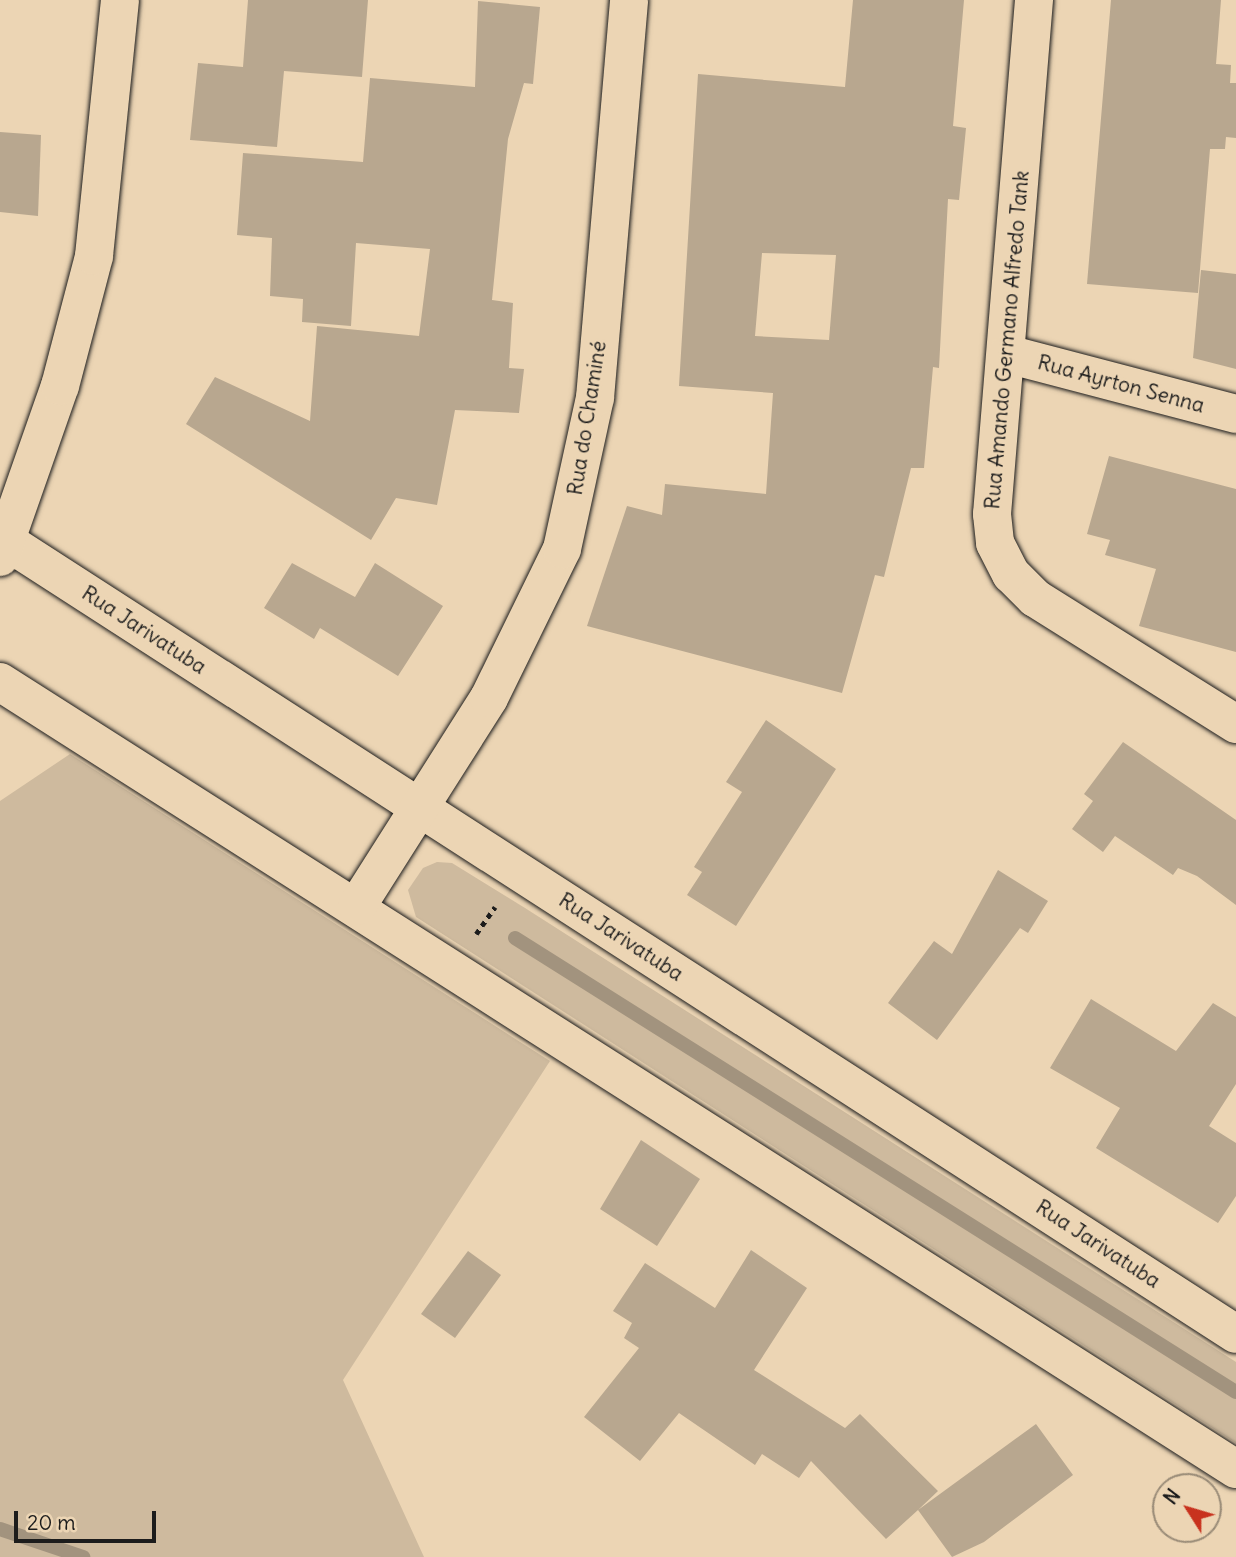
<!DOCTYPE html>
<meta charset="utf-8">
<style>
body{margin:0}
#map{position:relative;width:1236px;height:1557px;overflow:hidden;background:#ecd5b4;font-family:Delius,sans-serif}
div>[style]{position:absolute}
.green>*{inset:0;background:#ceba9e}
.stream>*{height:14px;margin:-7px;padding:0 7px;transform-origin:7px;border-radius:7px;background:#a2937e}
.building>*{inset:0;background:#b8a78f}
.path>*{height:4.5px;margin-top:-2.25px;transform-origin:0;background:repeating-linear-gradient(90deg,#1c1c1c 0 5px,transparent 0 10px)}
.roads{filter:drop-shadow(0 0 2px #1c1c1c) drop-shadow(0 0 2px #1c1c1c)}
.minor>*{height:38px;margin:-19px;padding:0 19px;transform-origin:19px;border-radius:19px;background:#ecd5b4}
span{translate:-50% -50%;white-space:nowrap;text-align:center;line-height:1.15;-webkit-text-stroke:5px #ecd5b4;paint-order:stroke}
.street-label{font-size:21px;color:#1c1c1c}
.north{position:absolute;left:1152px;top:1473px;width:70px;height:70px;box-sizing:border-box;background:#ecd5b4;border:2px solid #998b77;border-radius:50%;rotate:307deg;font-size:19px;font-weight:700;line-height:28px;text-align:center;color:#1c1c1c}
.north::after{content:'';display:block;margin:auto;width:24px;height:32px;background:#c8321e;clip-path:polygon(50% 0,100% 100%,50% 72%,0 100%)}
.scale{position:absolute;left:14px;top:1511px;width:142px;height:32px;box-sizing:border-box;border:4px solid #1c1c1c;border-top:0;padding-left:9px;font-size:21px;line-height:24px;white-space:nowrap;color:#1c1c1c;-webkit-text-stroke:5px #ecd5b4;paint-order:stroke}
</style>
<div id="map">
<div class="green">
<div style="clip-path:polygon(70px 754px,550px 1061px,343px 1380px,424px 1557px,0 1557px,0 801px)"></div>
<div style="clip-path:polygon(437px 862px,452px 863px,525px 908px,1236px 1362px,1236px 1443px,416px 917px,408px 890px,423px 868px)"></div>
</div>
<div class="stream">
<div style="left:515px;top:938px;width:852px;rotate:32.2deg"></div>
<div style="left:0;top:1529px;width:88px;rotate:18.6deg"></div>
</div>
<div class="building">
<div style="clip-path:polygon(248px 0,368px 0,362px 77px,284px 71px,277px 147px,190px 140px,198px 63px,243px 67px)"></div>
<div style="clip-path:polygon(evenodd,853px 0,964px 0,953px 126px,966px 128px,959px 200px,948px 199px,939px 368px,933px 367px,924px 468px,911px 468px,884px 577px,875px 575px,842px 693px,587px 626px,627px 506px,662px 515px,665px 484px,766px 494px,773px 393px,679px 386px,698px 74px,845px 87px,853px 0,762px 253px,836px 255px,829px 340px,755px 336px,762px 253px)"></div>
<div style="clip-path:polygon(1111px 0,1221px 0,1216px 64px,1231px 65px,1230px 83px,1236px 83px,1236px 138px,1226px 137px,1225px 149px,1210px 149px,1198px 293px,1087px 284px)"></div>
<div style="clip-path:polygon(478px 1px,540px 7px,533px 84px,524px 83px,508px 139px,492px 300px,513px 303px,509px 368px,524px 369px,519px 413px,455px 410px,437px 505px,396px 498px,371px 540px,186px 424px,215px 377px,310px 421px,317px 326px,419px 336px,430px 249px,356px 243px,351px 326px,302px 322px,303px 299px,270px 296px,272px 238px,237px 235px,243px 153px,363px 162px,370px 78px,475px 87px)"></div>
<div style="clip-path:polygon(0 132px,41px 135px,38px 216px,0 212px)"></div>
<div style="clip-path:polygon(1201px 270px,1236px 274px,1236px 369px,1193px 358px)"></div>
<div style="clip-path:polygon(1109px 456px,1236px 489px,1236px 652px,1139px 626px,1156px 569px,1105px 555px,1110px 540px,1087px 534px)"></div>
<div style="clip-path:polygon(292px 563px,355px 597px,375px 563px,443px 606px,398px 676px,320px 628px,314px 639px,264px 608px)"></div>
<div style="clip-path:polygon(766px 720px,836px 769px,736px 926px,687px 895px,702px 872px,694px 867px,742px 792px,726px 782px)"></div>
<div style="clip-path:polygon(1123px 742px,1236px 820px,1236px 905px,1197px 876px,1178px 868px,1173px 875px,1115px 836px,1103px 852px,1072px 829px,1093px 801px,1084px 794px)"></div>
<div style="clip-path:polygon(998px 870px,1048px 901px,1028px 933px,1020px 928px,937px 1040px,888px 1003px,934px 941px,952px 954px)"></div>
<div style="clip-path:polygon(1091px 999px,1176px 1051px,1213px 1003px,1236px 1017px,1236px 1084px,1209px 1126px,1236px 1143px,1236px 1196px,1218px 1223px,1096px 1148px,1120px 1108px,1050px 1068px)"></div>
<div style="clip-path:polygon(641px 1140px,700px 1179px,657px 1246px,600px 1209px)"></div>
<div style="clip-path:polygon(751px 1250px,807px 1288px,754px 1370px,845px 1428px,860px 1414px,938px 1491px,918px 1510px,1036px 1424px,1073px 1475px,984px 1542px,952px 1557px,918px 1510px,886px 1539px,811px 1461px,799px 1478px,762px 1454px,755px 1465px,679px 1413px,640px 1461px,584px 1417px,639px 1348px,624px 1338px,632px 1323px,613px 1311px,645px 1263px,715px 1308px)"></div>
<div style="clip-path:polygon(468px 1251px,501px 1275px,455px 1338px,421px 1314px)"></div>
</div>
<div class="path">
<div style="left:476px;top:934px;width:33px;rotate:-55deg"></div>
</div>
<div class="roads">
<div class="minor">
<div style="left:1034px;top:0;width:516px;rotate:94.67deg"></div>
<div style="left:992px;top:514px;width:29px;rotate:84deg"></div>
<div style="left:995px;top:543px;width:35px;rotate:63deg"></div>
<div style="left:1011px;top:574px;width:34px;rotate:45deg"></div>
<div style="left:1035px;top:598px;width:237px;rotate:32.1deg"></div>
<div style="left:1007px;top:354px;width:237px;rotate:14.7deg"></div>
<div style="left:6px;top:541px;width:1463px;rotate:32.81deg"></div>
<div style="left:0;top:557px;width:181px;rotate:-70.7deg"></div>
<div style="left:60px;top:386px;width:134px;rotate:-75.3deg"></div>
<div style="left:94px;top:256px;width:257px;rotate:-84.2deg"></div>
<div style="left:0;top:682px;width:1465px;rotate:32.49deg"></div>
<div style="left:357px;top:906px;width:246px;rotate:-57.6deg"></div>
<div style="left:489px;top:698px;width:166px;rotate:-63.9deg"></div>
<div style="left:562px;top:549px;width:155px;rotate:-77.7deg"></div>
<div style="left:595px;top:398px;width:399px;rotate:-85.1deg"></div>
</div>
</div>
<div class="street-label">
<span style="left:1007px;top:340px;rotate:-85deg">Rua Amando Germano Alfredo Tank</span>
<span style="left:1121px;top:384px;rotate:15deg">Rua Ayrton Senna</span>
<span style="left:587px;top:418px;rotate:-81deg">Rua do Chaminé</span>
<span style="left:144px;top:630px;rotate:33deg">Rua Jarivatuba</span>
<span style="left:621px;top:937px;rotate:33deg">Rua Jarivatuba</span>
<span style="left:1098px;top:1244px;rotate:33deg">Rua Jarivatuba</span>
</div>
<div class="north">N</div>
<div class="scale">20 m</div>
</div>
